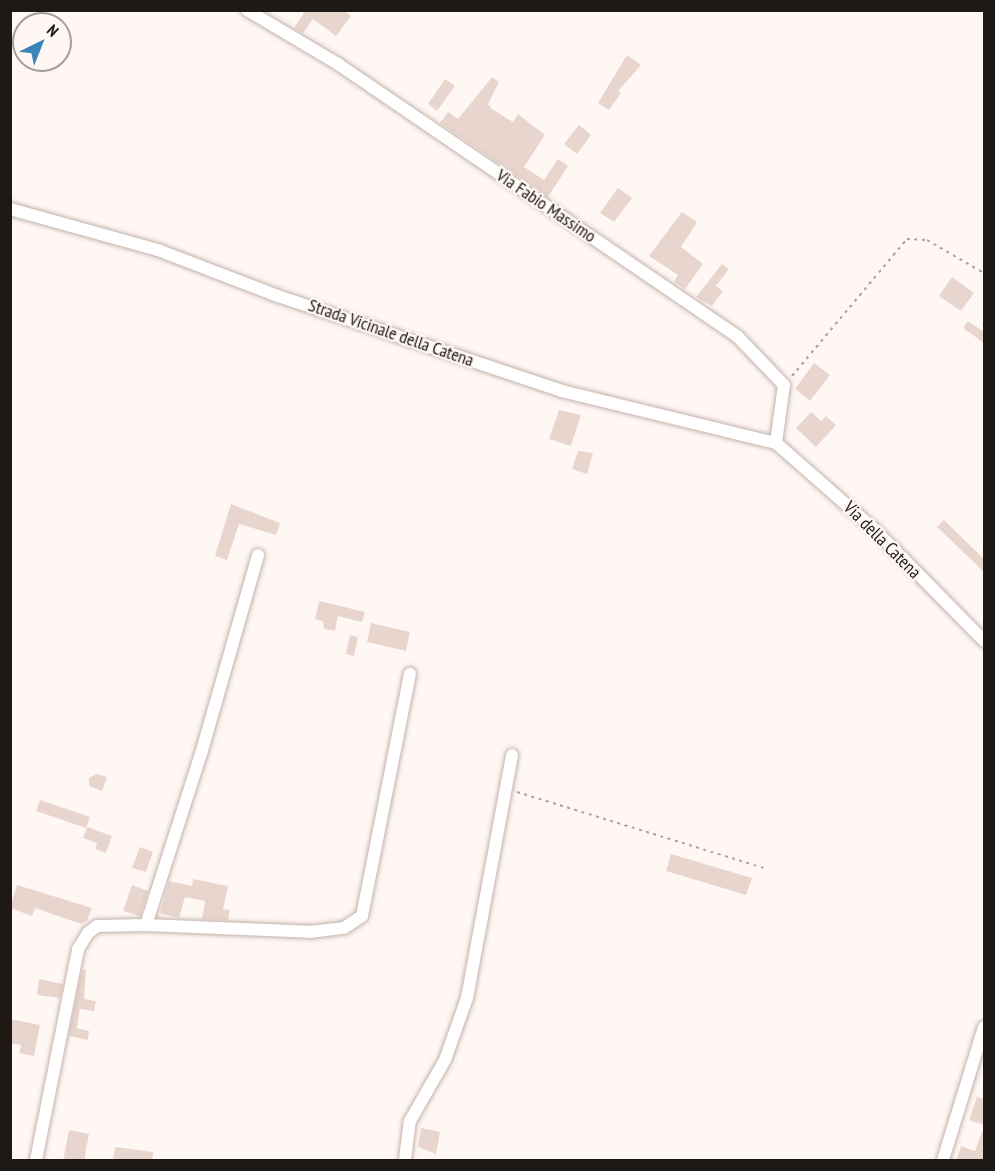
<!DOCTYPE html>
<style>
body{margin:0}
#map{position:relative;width:995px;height:1171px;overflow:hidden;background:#fff7f4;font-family:"PT Sans Narrow",sans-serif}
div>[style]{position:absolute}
.building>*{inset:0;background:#e8d6ce}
.path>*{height:2px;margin-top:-1px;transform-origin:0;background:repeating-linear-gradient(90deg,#aaa3a0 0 3px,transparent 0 7.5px)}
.roads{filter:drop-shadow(0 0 2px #c3b2aa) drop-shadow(0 0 2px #c3b2aa)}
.minor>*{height:12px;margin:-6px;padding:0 6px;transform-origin:6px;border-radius:6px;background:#fff}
span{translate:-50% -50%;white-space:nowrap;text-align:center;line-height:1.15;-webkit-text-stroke:4.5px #fff7f4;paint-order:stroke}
.street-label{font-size:18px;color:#1f1916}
.frame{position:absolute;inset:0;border:12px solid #1f1916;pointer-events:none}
.north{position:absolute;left:12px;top:12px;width:60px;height:60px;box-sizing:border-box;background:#fff7f4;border:2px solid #a59e9b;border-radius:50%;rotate:43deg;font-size:16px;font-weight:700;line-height:24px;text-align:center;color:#1f1916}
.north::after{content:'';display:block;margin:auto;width:21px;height:27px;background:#3985b8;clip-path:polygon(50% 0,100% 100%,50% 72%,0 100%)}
</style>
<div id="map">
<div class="building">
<div style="clip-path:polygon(301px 10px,343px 10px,351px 16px,336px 36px,313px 19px,303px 33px,294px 28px,304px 13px)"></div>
<div style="clip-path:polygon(627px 55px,641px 65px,618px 91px,621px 93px,609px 110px,598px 103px)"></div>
<div style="clip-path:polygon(492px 77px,499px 82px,488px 104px,492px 109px,513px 122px,518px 114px,545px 135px,524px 167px,544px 180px,558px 159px,568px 166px,548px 197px,440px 123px,448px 112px,458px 119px)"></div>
<div style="clip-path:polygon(445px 79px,455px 86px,437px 111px,428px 104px)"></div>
<div style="clip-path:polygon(579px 125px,591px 135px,577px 154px,564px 144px)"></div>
<div style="clip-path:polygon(618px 188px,632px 198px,614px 222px,600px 213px)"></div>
<div style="clip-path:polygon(682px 212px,697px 222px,681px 247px,703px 264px,685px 289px,674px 282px,678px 275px,649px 256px)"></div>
<div style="clip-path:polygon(722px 264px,729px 269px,716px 286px,723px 291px,712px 306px,696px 297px)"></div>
<div style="clip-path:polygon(952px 277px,974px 293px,961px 311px,939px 296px)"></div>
<div style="clip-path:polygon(968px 321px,984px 332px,984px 343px,963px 328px)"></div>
<div style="clip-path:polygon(814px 363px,830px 375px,810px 401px,795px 389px)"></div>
<div style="clip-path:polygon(559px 410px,581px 415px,571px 446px,549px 439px)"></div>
<div style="clip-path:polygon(811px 412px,821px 421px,826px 416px,836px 425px,816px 447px,796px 428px)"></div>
<div style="clip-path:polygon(578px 451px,593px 453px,587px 474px,572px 469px)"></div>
<div style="clip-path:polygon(231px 504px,280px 523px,276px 535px,239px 524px,227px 560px,215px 556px)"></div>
<div style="clip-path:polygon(944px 520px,984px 559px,984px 572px,937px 527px)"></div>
<div style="clip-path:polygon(319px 601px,365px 612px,362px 622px,338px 616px,335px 631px,324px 629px,323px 621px,315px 619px)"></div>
<div style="clip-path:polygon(371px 623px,410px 632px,406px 651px,367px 642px)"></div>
<div style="clip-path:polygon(350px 635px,358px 637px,354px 656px,346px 654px)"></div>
<div style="clip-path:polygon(97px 774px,107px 777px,102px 791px,89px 786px,89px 778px)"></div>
<div style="clip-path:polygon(40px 800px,90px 817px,86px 828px,36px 811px)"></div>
<div style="clip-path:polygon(87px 827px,112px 836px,106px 853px,95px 849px,97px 843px,83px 838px)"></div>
<div style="clip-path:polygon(140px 847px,153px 852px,146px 872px,132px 868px)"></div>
<div style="clip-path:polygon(671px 854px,752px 878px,746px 895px,666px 871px)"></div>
<div style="clip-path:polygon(193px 879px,228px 886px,223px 909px,230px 910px,228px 920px,202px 919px,205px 901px,185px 897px,179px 918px,160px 913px,169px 881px,192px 886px)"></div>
<div style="clip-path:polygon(17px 885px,92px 908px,87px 921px,81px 924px,35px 908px,32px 916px,10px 908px)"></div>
<div style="clip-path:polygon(132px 885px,148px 891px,140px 916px,123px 911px)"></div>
<div style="clip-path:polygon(82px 970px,86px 970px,84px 999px,96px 1001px,94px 1011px,80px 1009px,77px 1028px,89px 1031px,88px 1040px,69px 1036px)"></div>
<div style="clip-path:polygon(39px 979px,63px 984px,60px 998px,37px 995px)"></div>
<div style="clip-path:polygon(10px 1019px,40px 1025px,34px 1056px,19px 1053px,21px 1045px,10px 1043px)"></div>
<div style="clip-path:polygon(977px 1097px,984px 1099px,984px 1125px,969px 1120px)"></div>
<div style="clip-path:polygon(984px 1127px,984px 1161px,956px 1161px,961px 1146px,975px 1151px)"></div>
<div style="clip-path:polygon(421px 1128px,440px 1132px,436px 1154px,418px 1147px)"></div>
<div style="clip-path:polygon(69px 1130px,89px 1134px,84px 1161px,63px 1161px)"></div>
<div style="clip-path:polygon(115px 1147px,153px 1152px,152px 1161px,113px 1160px)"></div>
</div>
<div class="path">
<div style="left:792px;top:376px;width:179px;rotate:-50deg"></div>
<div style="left:907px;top:239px;width:20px;rotate:3deg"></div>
<div style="left:927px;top:240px;width:66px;rotate:30.1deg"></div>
<div style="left:517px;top:792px;width:258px;rotate:17.1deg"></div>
</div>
<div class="roads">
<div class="minor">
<div style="left:247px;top:10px;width:106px;rotate:30.7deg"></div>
<div style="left:338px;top:64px;width:483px;rotate:34.3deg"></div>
<div style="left:737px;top:336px;width:68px;rotate:46.2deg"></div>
<div style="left:784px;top:385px;width:59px;rotate:97.9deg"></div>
<div style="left:10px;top:209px;width:154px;rotate:15.5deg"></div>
<div style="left:158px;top:250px;width:129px;rotate:21deg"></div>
<div style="left:278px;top:296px;width:299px;rotate:18.5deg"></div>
<div style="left:562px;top:391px;width:220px;rotate:13.7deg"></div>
<div style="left:776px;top:443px;width:133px;rotate:41.3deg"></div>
<div style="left:876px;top:531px;width:154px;rotate:45.5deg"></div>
<div style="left:146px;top:925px;width:180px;rotate:-72.2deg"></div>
<div style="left:201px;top:754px;width:207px;rotate:-74deg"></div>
<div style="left:36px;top:1160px;width:215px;rotate:-78.7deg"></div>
<div style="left:78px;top:949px;width:19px;rotate:-58deg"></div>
<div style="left:88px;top:933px;width:11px;rotate:-38deg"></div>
<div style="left:97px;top:926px;width:49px;rotate:-1.2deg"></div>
<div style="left:146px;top:925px;width:164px;rotate:2.4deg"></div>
<div style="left:310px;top:932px;width:34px;rotate:-7deg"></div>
<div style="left:344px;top:928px;width:22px;rotate:-34deg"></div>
<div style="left:362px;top:916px;width:247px;rotate:-78.8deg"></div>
<div style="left:405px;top:1160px;width:39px;rotate:-83deg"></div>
<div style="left:410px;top:1121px;width:70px;rotate:-60.2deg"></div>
<div style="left:445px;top:1060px;width:66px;rotate:-70.5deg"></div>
<div style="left:467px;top:998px;width:247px;rotate:-79.5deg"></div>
<div style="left:943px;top:1160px;width:139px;rotate:-72.9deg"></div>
</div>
</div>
<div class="street-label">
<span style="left:546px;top:206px;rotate:34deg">Via Fabio Massimo</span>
<span style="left:391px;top:333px;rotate:19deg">Strada Vicinale della Catena</span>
<span style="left:882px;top:540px;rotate:45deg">Via della Catena</span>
</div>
<div class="frame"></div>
<div class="north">N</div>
</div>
